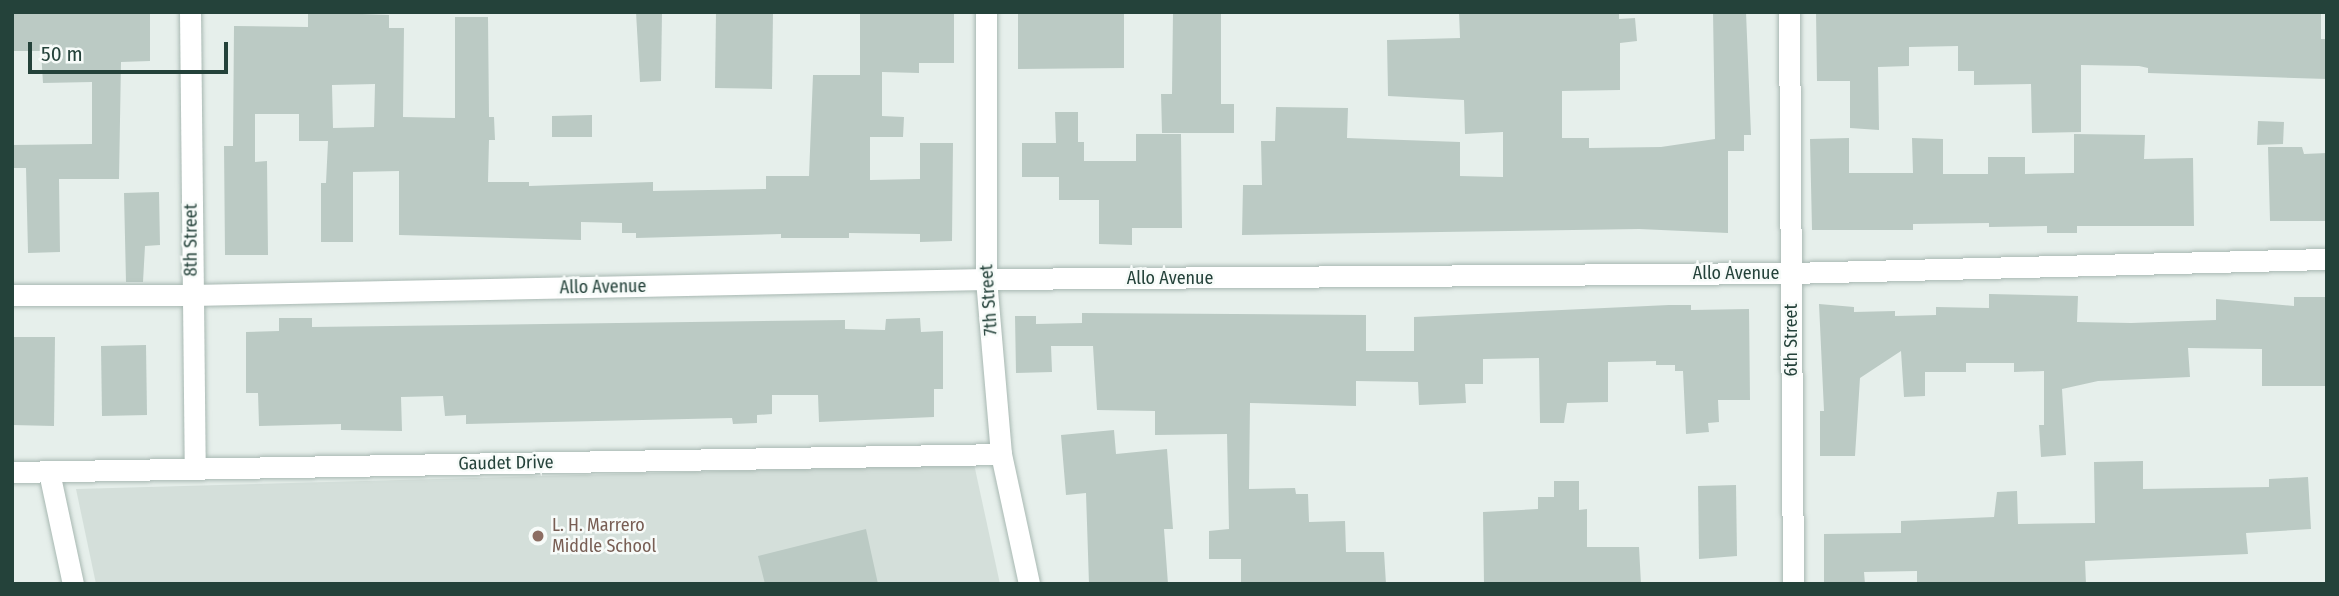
<!DOCTYPE html>
<style>
body{margin:0}
#map{position:relative;width:2339px;height:596px;overflow:hidden;background:#e6efeb;font-family:"Fira Sans Condensed",sans-serif}
div>[style]{position:absolute}
.built>*{inset:0;background:#d4dfda}
.building>*{inset:0;background:#bbcac4}
.roads{filter:drop-shadow(0 0 2px #a8b8b2) drop-shadow(0 0 2px #a8b8b2)}
.minor>*{height:21px;margin:-10.5px;padding:0 10.5px;transform-origin:10.5px;border-radius:10.5px;background:#fff}
.tertiary>*{height:21px;margin:-10.5px;padding:0 10.5px;transform-origin:10.5px;border-radius:10.5px;background:#fff}
.dots>*{width:19px;height:19px;translate:-50% -50%;box-sizing:border-box;border:4px solid #f7fbf9;border-radius:50%}
span{translate:-50% -50%;white-space:nowrap;text-align:center;line-height:1.15;-webkit-text-stroke:5px #f7fbf9;paint-order:stroke}
.street-label{font-size:18px;color:#24423a}
.education-label{font-size:18px;color:#785e54}
.left{translate:0 -50%;text-align:left}
.frame{position:absolute;inset:0;border:14px solid #24423a;pointer-events:none}
.scale{position:absolute;left:28px;top:42px;width:200px;height:32px;box-sizing:border-box;border:4px solid #24423a;border-top:0;padding-left:9px;font-size:21px;line-height:24px;white-space:nowrap;color:#24423a;-webkit-text-stroke:5px #f7fbf9;paint-order:stroke}
</style>
<div id="map">
<div class="built">
<div style="clip-path:polygon(974px 464px,1000px 584px,96px 584px,76px 489px)"></div>
</div>
<div class="building">
<div style="clip-path:polygon(12px 12px,150px 12px,150px 61px,121px 62px,119px 179px,59px 179px,60px 252px,28px 253px,26px 168px,12px 168px,12px 145px,92px 144px,92px 82px,43px 83px,41px 51px,12px 51px)"></div>
<div style="clip-path:polygon(evenodd,308px 12px,389px 15px,389px 28px,404px 28px,403px 117px,455px 118px,455px 17px,488px 17px,489px 117px,494px 117px,495px 140px,489px 140px,488px 182px,529px 182px,529px 186px,653px 182px,653px 191px,766px 189px,766px 176px,809px 176px,813px 75px,860px 75px,860px 12px,954px 12px,954px 63px,919px 63px,919px 73px,882px 72px,882px 116px,904px 117px,903px 137px,870px 137px,870px 180px,920px 179px,920px 143px,953px 143px,952px 241px,920px 242px,920px 234px,849px 233px,849px 238px,781px 238px,781px 234px,636px 238px,636px 233px,622px 233px,622px 223px,581px 222px,581px 240px,399px 235px,399px 171px,353px 172px,353px 242px,321px 242px,321px 183px,326px 183px,328px 141px,299px 141px,299px 114px,255px 114px,255px 162px,267px 161px,268px 255px,225px 255px,224px 146px,233px 146px,234px 26px,308px 27px,308px 12px,375px 84px,374px 127px,333px 128px,332px 85px,375px 84px)"></div>
<div style="clip-path:polygon(636px 12px,662px 12px,661px 81px,640px 82px)"></div>
<div style="clip-path:polygon(716px 12px,773px 12px,772px 89px,715px 88px)"></div>
<div style="clip-path:polygon(1018px 12px,1124px 12px,1124px 68px,1018px 69px)"></div>
<div style="clip-path:polygon(1173px 12px,1221px 12px,1221px 104px,1234px 104px,1234px 133px,1162px 133px,1161px 94px,1172px 94px)"></div>
<div style="clip-path:polygon(1459px 12px,1619px 12px,1619px 19px,1635px 18px,1637px 41px,1620px 43px,1620px 90px,1562px 91px,1562px 138px,1589px 138px,1589px 148px,1661px 147px,1715px 139px,1713px 12px,1746px 12px,1751px 135px,1744px 135px,1744px 151px,1728px 151px,1728px 233px,1639px 229px,1242px 235px,1243px 185px,1262px 185px,1261px 141px,1275px 141px,1276px 107px,1348px 108px,1347px 138px,1460px 142px,1460px 176px,1503px 177px,1503px 132px,1465px 134px,1464px 100px,1388px 96px,1387px 40px,1460px 38px)"></div>
<div style="clip-path:polygon(1816px 12px,2321px 12px,2321px 39px,2327px 39px,2327px 79px,2148px 73px,2148px 68px,2139px 66px,2081px 65px,2081px 132px,2032px 133px,2031px 84px,1974px 85px,1974px 71px,1958px 71px,1958px 46px,1909px 47px,1909px 66px,1878px 67px,1879px 130px,1850px 128px,1850px 81px,1817px 81px)"></div>
<div style="clip-path:polygon(1055px 112px,1078px 112px,1078px 142px,1084px 142px,1084px 161px,1136px 161px,1136px 134px,1181px 134px,1182px 228px,1132px 228px,1132px 245px,1099px 244px,1099px 200px,1059px 200px,1059px 177px,1022px 177px,1022px 143px,1056px 143px)"></div>
<div style="clip-path:polygon(592px 115px,592px 137px,552px 137px,552px 116px)"></div>
<div style="clip-path:polygon(2258px 121px,2284px 122px,2283px 144px,2257px 145px)"></div>
<div style="clip-path:polygon(2074px 134px,2145px 135px,2144px 159px,2193px 158px,2194px 226px,2077px 226px,2077px 233px,2047px 233px,2047px 226px,1989px 227px,1989px 223px,1913px 224px,1913px 230px,1812px 230px,1810px 139px,1849px 138px,1849px 173px,1913px 173px,1912px 138px,1943px 139px,1943px 174px,1988px 174px,1988px 157px,2025px 157px,2025px 174px,2074px 173px)"></div>
<div style="clip-path:polygon(2268px 147px,2302px 147px,2304px 154px,2327px 153px,2327px 221px,2270px 221px)"></div>
<div style="clip-path:polygon(159px 192px,160px 245px,145px 246px,143px 282px,126px 282px,124px 193px)"></div>
<div style="clip-path:polygon(1989px 294px,2078px 296px,2077px 322px,2131px 323px,2216px 320px,2216px 299px,2294px 306px,2294px 297px,2327px 297px,2327px 386px,2262px 386px,2262px 349px,2188px 348px,2190px 377px,2098px 381px,2062px 389px,2066px 455px,2041px 457px,2039px 425px,2044px 425px,2044px 371px,2014px 372px,2014px 363px,1966px 363px,1966px 372px,1925px 372px,1925px 396px,1904px 397px,1901px 351px,1860px 378px,1855px 456px,1820px 456px,1820px 411px,1824px 411px,1819px 304px,1854px 307px,1854px 312px,1895px 311px,1895px 316px,1936px 315px,1936px 307px,1989px 308px)"></div>
<div style="clip-path:polygon(1669px 305px,1691px 305px,1691px 310px,1749px 309px,1750px 400px,1718px 400px,1719px 422px,1708px 423px,1709px 432px,1686px 434px,1683px 371px,1675px 371px,1675px 365px,1656px 365px,1656px 361px,1608px 362px,1608px 402px,1567px 403px,1564px 423px,1540px 423px,1539px 358px,1483px 359px,1483px 384px,1465px 384px,1466px 403px,1419px 405px,1418px 382px,1356px 381px,1356px 406px,1250px 403px,1249px 489px,1295px 488px,1296px 494px,1308px 494px,1309px 522px,1345px 521px,1346px 552px,1384px 552px,1386px 584px,1241px 584px,1241px 559px,1209px 559px,1209px 531px,1229px 529px,1227px 434px,1155px 435px,1155px 411px,1097px 410px,1093px 346px,1051px 346px,1052px 372px,1016px 373px,1015px 316px,1036px 316px,1036px 324px,1082px 323px,1082px 313px,1366px 315px,1366px 351px,1414px 351px,1414px 317px)"></div>
<div style="clip-path:polygon(279px 318px,312px 318px,312px 327px,845px 320px,845px 329px,885px 330px,886px 319px,920px 318px,921px 332px,943px 331px,943px 389px,934px 389px,934px 417px,819px 422px,818px 395px,772px 395px,772px 414px,757px 415px,757px 423px,733px 424px,732px 418px,466px 424px,466px 415px,445px 416px,443px 396px,401px 397px,402px 431px,341px 430px,341px 424px,259px 426px,258px 393px,246px 393px,246px 332px,279px 331px)"></div>
<div style="clip-path:polygon(12px 337px,55px 337px,54px 426px,12px 425px)"></div>
<div style="clip-path:polygon(146px 345px,147px 415px,102px 416px,101px 346px)"></div>
<div style="clip-path:polygon(1114px 430px,1116px 454px,1167px 449px,1173px 529px,1164px 529px,1168px 584px,1089px 584px,1086px 493px,1066px 495px,1061px 435px)"></div>
<div style="clip-path:polygon(2143px 461px,2143px 489px,2269px 487px,2269px 479px,2308px 477px,2311px 529px,2246px 533px,2248px 554px,2085px 561px,2086px 584px,1917px 583px,1917px 571px,1864px 572px,1865px 584px,1824px 584px,1824px 534px,1901px 533px,1901px 521px,1994px 517px,1997px 492px,2017px 491px,2018px 524px,2095px 523px,2094px 462px)"></div>
<div style="clip-path:polygon(1554px 481px,1579px 481px,1579px 510px,1587px 509px,1587px 547px,1639px 547px,1641px 584px,1484px 584px,1483px 512px,1538px 509px,1538px 497px,1554px 497px)"></div>
<div style="clip-path:polygon(1736px 485px,1737px 556px,1699px 559px,1698px 486px)"></div>
<div style="clip-path:polygon(866px 529px,878px 584px,765px 584px,758px 556px)"></div>
</div>
<div class="roads">
<div class="minor">
<div style="left:190px;top:12px;width:457px;rotate:89.4deg"></div>
<div style="left:1789px;top:12px;width:572px;rotate:89.6deg"></div>
<div style="left:12px;top:295px;width:179px"></div>
<div style="left:191px;top:295px;width:795px;rotate:-1.15deg"></div>
<div style="left:986px;top:279px;width:805px;rotate:-0.43deg"></div>
<div style="left:1791px;top:273px;width:536px;rotate:-1.5deg"></div>
<div style="left:12px;top:472px;width:989px;rotate:-1.04deg"></div>
<div style="left:49px;top:472px;width:115px;rotate:77.9deg"></div>
</div>
<div class="tertiary">
<div style="left:986px;top:12px;width:267px;rotate:90deg"></div>
<div style="left:986px;top:279px;width:176px;rotate:85.1deg"></div>
<div style="left:1001px;top:454px;width:133px;rotate:77.8deg"></div>
</div>
</div>
<div class="dots">
<div style="left:538px;top:536px;background:#8d6e63"></div>
</div>
<div class="street-label">
<span style="left:191px;top:240px;rotate:-90deg">8th Street</span>
<span style="left:1736px;top:273px">Allo Avenue</span>
<span style="left:1170px;top:278px">Allo Avenue</span>
<span style="left:603px;top:287px;rotate:-1deg">Allo Avenue</span>
<span style="left:989px;top:300px;rotate:-94deg">7th Street</span>
<span style="left:1791px;top:340px;rotate:-90deg">6th Street</span>
<span style="left:506px;top:463px;rotate:-1deg">Gaudet Drive</span>
</div>
<div class="education-label">
<span class="left" style="left:552px;top:536px">L. H. Marrero<br>Middle School</span>
</div>
<div class="frame"></div>
<div class="scale">50 m</div>
</div>
